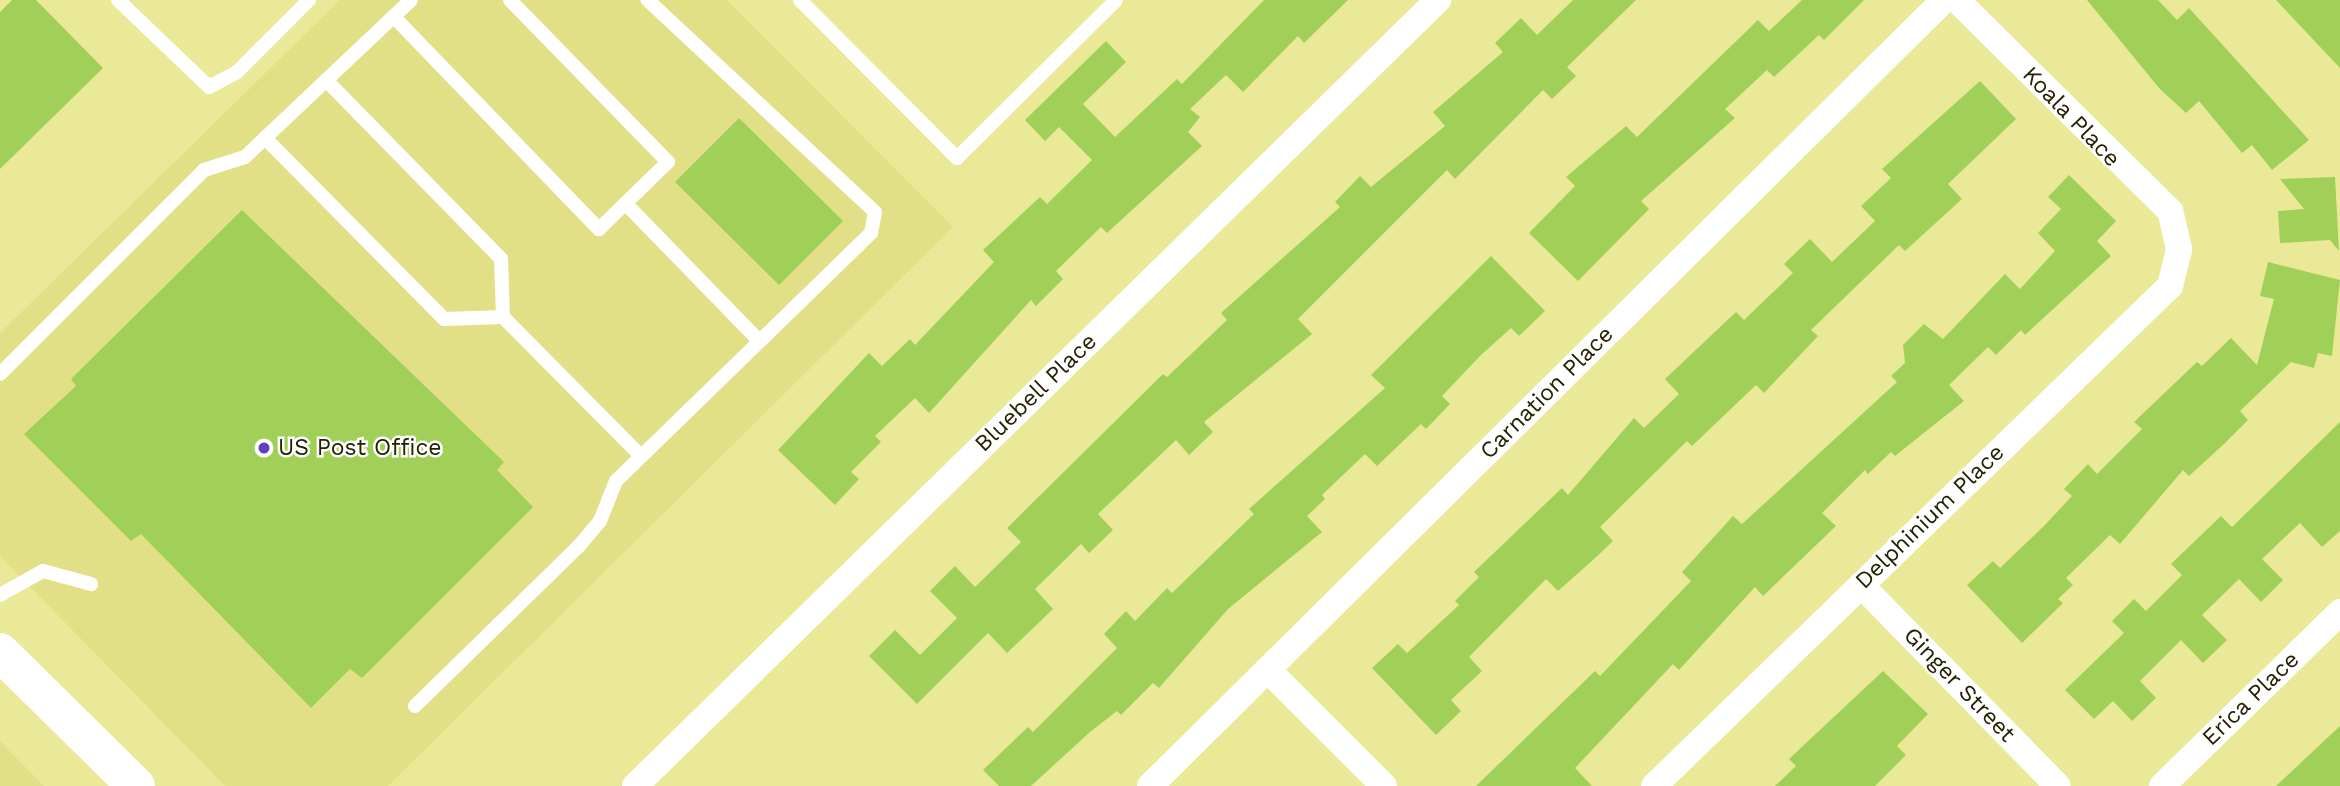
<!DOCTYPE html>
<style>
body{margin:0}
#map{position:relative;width:2340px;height:786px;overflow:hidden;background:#eae998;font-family:"Work Sans",sans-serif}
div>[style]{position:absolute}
.built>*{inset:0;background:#e1e086}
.building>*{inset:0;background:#a0d058}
.lane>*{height:14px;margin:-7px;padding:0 7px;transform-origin:7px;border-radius:7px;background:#fff}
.street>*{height:26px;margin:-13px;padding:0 13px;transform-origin:13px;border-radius:13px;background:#fff}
.secondary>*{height:38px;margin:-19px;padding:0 19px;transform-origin:19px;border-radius:19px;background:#fff}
.dots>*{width:19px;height:19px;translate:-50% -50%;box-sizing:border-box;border:4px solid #fff;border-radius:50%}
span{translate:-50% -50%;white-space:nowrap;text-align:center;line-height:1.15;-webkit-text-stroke:5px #fff;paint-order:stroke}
.street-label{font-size:23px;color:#222101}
.poi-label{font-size:23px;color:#222101}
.left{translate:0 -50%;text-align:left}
</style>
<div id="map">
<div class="built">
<div style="clip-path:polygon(340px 0,727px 0,953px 227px,388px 786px,225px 786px,0 556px,0 333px)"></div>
<div style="clip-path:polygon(0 741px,44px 786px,0 786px)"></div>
</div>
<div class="building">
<div style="clip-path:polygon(12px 0,36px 0,103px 68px,0 169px,0 12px)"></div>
<div style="clip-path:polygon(1264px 0,1348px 0,1304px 43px,1298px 36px,1243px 92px,1226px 75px,1190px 109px,1200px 117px,1188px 132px,1202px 146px,1107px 233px,1101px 227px,1056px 271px,1063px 279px,1036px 306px,1031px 300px,929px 413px,915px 398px,875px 436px,881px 442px,851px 472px,859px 479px,835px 505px,778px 450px,869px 353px,882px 366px,910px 339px,915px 345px,994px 262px,983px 250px,1040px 197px,1047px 204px,1092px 160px,1059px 127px,1045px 141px,1025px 120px,1106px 41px,1126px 62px,1083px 104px,1115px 137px,1177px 79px,1182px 84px)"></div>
<div style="clip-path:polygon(1573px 0,1636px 0,1567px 67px,1576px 76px,1552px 99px,1543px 90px,1455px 179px,1447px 170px,1298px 319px,1312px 334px,1204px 422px,1213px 432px,1189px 455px,1176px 440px,1098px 514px,1113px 530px,1089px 553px,1081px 544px,1035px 589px,1053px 609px,1007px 653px,988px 633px,917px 704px,869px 656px,895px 630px,920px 655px,957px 618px,930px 591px,955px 566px,975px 587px,1021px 542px,1007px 528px,1163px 374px,1167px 377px,1227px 320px,1221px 313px,1340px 207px,1335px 202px,1360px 176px,1371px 187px,1445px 126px,1433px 112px,1503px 52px,1495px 43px,1521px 18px,1537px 35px)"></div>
<div style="clip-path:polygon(1802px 0,1864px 0,1824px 40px,1819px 35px,1774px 77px,1767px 70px,1725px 109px,1735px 118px,1641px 201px,1649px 209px,1578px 281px,1529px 233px,1575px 186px,1566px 177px,1626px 126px,1637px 137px,1758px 20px,1769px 31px)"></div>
<div style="clip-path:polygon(2087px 0,2158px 0,2177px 20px,2189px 8px,2309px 140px,2272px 170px,2252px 145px,2242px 153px,2199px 101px,2186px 113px,2159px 88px)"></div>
<div style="clip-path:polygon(2276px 0,2340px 0,2340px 68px)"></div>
<div style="clip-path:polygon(1980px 81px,2016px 119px,1948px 184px,1962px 199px,1905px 251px,1899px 245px,1811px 330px,1818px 336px,1764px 393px,1756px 385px,1692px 446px,1687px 441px,1600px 527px,1613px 541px,1593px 560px,1558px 591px,1546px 579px,1469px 657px,1482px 671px,1451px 700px,1461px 711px,1436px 735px,1372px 668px,1398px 644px,1407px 653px,1459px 605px,1455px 601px,1479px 577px,1474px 572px,1562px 488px,1568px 495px,1634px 418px,1644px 428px,1679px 394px,1665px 379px,1736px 312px,1744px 320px,1793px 273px,1784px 264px,1810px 239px,1832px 262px,1875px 221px,1861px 206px,1891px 178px,1882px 169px)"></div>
<div style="clip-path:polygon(739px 118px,843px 221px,779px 285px,675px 182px)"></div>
<div style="clip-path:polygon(2069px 175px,2116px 221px,2097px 241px,2111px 256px,2025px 335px,2021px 330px,1996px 355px,1988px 347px,1949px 385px,1964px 401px,1895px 456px,1891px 452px,1868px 474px,1865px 470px,1822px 513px,1836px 526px,1763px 596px,1755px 587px,1679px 670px,1673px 664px,1575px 768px,1592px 786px,1476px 786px,1595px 671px,1600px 676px,1691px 581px,1682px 572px,1733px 516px,1742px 524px,1897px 382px,1891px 376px,1905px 363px,1903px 345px,1924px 324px,1943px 339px,2005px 274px,2020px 289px,2055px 251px,2038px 233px,2061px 209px,2048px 197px)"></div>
<div style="clip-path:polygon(2335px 177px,2339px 251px,2330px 240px,2280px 243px,2278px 211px,2304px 209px,2280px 179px)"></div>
<div style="clip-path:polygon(242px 210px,504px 462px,497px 470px,533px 507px,362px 678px,350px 669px,311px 708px,141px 534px,131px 541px,24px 434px,76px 386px,71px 379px)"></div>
<div style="clip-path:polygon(1491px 256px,1545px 311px,1519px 336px,1511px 328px,1481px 355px,1442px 396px,1450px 404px,1426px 429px,1421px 424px,1377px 466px,1365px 454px,1322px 495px,1325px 499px,1307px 516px,1322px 532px,1228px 609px,1159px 688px,1153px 683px,1121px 715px,1117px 711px,1090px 732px,1031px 786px,999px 786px,983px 770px,1028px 727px,1033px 732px,1117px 648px,1104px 634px,1126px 611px,1135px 621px,1167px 588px,1172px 593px,1254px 514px,1249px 509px,1385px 388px,1371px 375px)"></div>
<div style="clip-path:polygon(2268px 262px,2340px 280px,2332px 356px,2318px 353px,2314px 368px,2291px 362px,2240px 411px,2248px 420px,2224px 444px,2189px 476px,2183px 470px,2120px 544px,2110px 535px,2066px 578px,2073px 585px,2058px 599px,2063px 603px,2022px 643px,1967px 585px,1993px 561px,2000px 568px,2044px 526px,2072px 496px,2064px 489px,2088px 464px,2097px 474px,2142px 429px,2134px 422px,2197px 362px,2202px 366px,2231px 338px,2257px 365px,2274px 299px,2260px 296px)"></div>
<div style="clip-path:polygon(2340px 422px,2340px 531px,2322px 547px,2300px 523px,2262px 559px,2283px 580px,2261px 602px,2239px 579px,2202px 615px,2227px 640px,2203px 663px,2181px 640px,2140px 681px,2156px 698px,2132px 721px,2113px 701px,2094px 719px,2065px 690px,2124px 633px,2112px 621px,2134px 599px,2146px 611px,2182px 575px,2171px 564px,2221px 516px,2232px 527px)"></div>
<div style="clip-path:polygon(1883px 671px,1928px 714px,1897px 746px,1906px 755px,1875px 786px,1775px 786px,1796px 766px,1789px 759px)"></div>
<div style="clip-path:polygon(2340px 726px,2340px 786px,2276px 786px)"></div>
</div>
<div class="lane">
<div style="left:118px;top:0;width:126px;rotate:43.7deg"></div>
<div style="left:209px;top:87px;width:32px;rotate:-28deg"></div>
<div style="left:237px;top:72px;width:102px;rotate:-45deg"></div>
<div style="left:800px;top:0;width:223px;rotate:45.2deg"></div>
<div style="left:957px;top:158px;width:224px;rotate:-44.8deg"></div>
<div style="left:394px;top:17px;width:295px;rotate:46deg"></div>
<div style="left:599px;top:229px;width:96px;rotate:-44.2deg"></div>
<div style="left:668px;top:162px;width:226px;rotate:-134.3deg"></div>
<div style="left:326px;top:80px;width:250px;rotate:45.6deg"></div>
<div style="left:501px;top:259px;width:58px;rotate:88deg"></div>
<div style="left:503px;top:317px;width:196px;rotate:45.2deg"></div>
<div style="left:265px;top:138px;width:255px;rotate:45.3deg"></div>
<div style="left:444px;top:319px;width:59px;rotate:-1.9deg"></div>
<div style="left:626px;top:204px;width:191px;rotate:45.8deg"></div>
<div style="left:0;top:374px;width:288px;rotate:-45deg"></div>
<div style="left:204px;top:170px;width:43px;rotate:-17.6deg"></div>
<div style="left:245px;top:157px;width:228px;rotate:-43.4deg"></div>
<div style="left:0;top:595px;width:49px;rotate:-29.2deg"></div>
<div style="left:43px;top:571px;width:50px;rotate:15.2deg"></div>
<div style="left:415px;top:706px;width:229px;rotate:-44.3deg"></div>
<div style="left:579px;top:546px;width:33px;rotate:-50deg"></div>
<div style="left:600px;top:521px;width:43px;rotate:-68.2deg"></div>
<div style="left:616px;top:481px;width:356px;rotate:-44.2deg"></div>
<div style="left:871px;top:233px;width:21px;rotate:-79deg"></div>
<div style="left:875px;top:212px;width:311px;rotate:-137deg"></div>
</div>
<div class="street">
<div style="left:1861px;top:585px;width:281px;rotate:45.6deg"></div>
<div style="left:1268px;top:670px;width:164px;rotate:45deg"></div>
<div style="left:635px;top:786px;width:1124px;rotate:-44.39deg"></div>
<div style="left:1150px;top:786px;width:1117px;rotate:-44.71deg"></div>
<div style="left:1654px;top:786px;width:719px;rotate:-44.1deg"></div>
<div style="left:2170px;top:286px;width:38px;rotate:-76deg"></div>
<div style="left:2179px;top:249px;width:39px;rotate:-103deg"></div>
<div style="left:2170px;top:211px;width:300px;rotate:-135.3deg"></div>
<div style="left:2162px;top:786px;width:249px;rotate:-44.3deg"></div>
</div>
<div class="secondary">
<div style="left:0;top:652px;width:191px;rotate:44.6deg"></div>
</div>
<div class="dots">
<div style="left:264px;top:448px;background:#5d42bb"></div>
</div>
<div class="street-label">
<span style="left:2071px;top:117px;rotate:46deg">Koala Place</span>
<span style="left:1036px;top:393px;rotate:-44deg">Bluebell Place</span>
<span style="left:1547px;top:393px;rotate:-45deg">Carnation Place</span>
<span style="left:1930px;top:517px;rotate:-44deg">Delphinium Place</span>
<span style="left:1959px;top:685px;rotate:46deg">Ginger Street</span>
<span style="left:2251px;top:699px;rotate:-44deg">Erica Place</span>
</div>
<div class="poi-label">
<span class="left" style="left:278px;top:448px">US Post Office</span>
</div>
</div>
